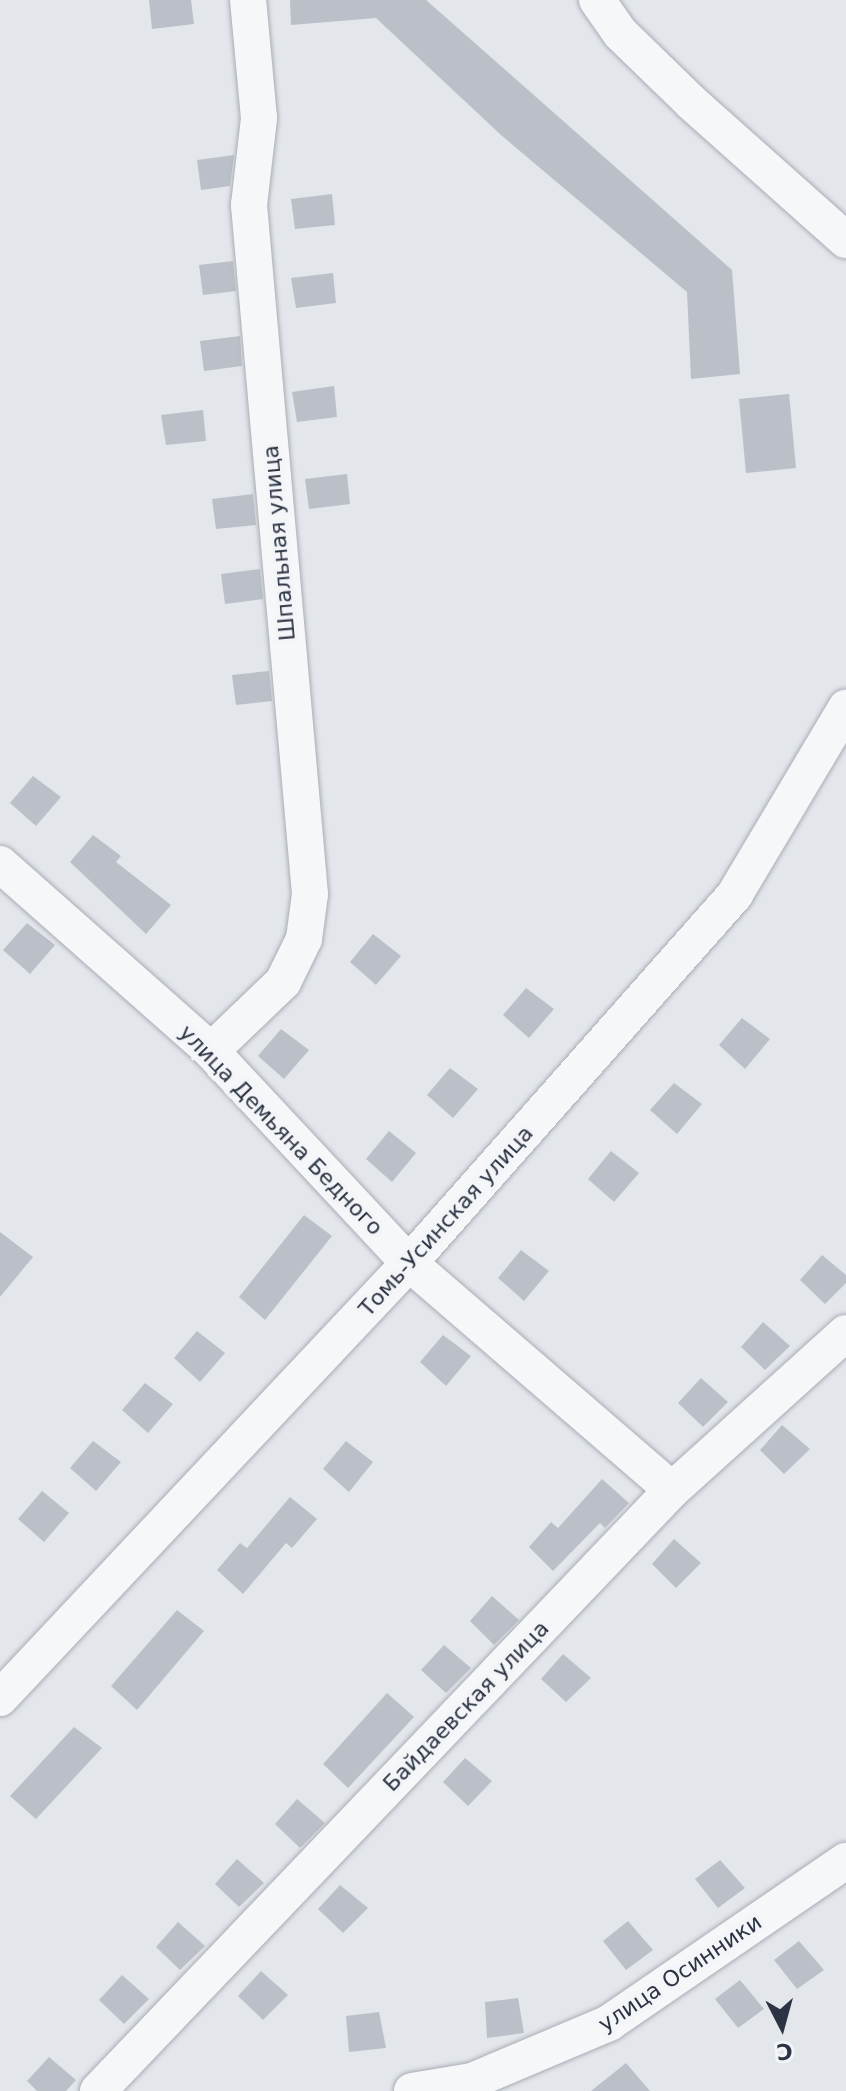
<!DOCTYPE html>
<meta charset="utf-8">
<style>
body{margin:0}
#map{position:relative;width:846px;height:2091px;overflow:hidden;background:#e3e6eb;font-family:"DejaVu Sans",sans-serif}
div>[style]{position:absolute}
.building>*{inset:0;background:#bbc0c8}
.roads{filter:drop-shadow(0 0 2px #a8adb5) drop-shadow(0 0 2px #a8adb5)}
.minor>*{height:36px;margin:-18px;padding:0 18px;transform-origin:18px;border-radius:18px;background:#f6f7f9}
span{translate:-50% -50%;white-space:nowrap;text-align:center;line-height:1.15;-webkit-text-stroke:8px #f3f5f8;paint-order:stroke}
.street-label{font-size:22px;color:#2c3443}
.north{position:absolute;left:742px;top:1987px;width:80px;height:80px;-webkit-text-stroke:6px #f3f5f8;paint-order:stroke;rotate:174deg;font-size:22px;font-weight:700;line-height:32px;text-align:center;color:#2c3443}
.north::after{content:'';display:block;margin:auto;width:28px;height:36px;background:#2c3443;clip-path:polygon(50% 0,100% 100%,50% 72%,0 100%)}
</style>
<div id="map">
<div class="building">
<div style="clip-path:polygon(149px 0,191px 0,194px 24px,152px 29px)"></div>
<div style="clip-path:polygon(290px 0,426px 0,732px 270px,740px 374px,691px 379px,687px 292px,501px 135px,376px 18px,291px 25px)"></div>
<div style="clip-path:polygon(234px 155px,230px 186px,201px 190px,197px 160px)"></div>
<div style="clip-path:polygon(332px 194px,335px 225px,295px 229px,291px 199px)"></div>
<div style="clip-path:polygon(233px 261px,236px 291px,203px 295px,199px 265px)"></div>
<div style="clip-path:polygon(333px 273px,336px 303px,296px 308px,291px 278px)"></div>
<div style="clip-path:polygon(240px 336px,242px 366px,204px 371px,200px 341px)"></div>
<div style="clip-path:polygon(334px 386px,337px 417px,297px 422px,292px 392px)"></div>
<div style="clip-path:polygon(789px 394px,796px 468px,746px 473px,739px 399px)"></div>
<div style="clip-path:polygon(203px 410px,206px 441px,166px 445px,161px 415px)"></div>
<div style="clip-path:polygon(347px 474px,350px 504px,309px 509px,305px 479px)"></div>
<div style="clip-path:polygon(253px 494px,256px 525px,216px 529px,212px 499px)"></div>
<div style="clip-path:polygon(260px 569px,263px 599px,225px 604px,221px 574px)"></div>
<div style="clip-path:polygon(269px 671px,272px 701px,236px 705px,232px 675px)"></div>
<div style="clip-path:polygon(33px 776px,61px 797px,36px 826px,10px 803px)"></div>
<div style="clip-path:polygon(93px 835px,121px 856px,116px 862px,171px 905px,146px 934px,70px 862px)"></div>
<div style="clip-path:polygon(27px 923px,55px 945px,30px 974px,3px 950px)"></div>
<div style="clip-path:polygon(373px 934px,401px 956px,376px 985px,350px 962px)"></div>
<div style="clip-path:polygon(526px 988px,554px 1009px,529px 1038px,503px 1015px)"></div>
<div style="clip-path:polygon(742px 1018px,770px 1039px,745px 1069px,719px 1045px)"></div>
<div style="clip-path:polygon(281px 1029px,309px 1050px,284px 1079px,258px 1056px)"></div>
<div style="clip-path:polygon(450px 1068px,478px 1089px,453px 1118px,427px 1095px)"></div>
<div style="clip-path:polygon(674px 1083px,702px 1104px,677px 1134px,650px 1110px)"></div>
<div style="clip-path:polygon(389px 1131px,416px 1153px,392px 1182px,366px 1159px)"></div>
<div style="clip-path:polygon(611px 1151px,639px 1173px,614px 1202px,588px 1179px)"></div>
<div style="clip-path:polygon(304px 1215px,332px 1236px,265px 1320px,239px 1297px)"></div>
<div style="clip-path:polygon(0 1232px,33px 1257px,0 1297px)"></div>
<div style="clip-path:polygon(521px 1250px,549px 1271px,524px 1301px,498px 1278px)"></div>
<div style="clip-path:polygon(822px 1255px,846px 1275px,846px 1283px,825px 1304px,800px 1280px)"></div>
<div style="clip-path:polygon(763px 1322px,790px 1346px,765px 1370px,741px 1347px)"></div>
<div style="clip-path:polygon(197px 1331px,225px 1353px,200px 1382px,174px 1358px)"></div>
<div style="clip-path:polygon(443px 1335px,471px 1356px,446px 1386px,420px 1362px)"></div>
<div style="clip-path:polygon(701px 1378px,728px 1402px,703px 1427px,678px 1403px)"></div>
<div style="clip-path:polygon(145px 1383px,173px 1404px,148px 1433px,122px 1410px)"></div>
<div style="clip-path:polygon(782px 1425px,810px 1449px,784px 1474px,760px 1450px)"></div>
<div style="clip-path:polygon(93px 1441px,121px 1462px,96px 1491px,70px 1468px)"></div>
<div style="clip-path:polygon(346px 1441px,373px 1462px,349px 1492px,323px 1469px)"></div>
<div style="clip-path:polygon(602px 1479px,629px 1503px,605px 1528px,600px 1523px,553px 1571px,529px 1547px,551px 1522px,558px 1528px)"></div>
<div style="clip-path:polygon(42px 1491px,69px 1513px,44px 1542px,18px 1519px)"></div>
<div style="clip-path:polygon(290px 1497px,317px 1519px,292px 1548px,286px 1543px,243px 1594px,217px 1570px,240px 1543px,247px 1548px)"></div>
<div style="clip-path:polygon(674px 1539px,701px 1563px,676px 1588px,652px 1564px)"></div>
<div style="clip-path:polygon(492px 1596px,519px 1620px,494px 1645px,470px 1621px)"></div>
<div style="clip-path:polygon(177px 1610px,204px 1631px,137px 1710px,111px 1686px)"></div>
<div style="clip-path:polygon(444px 1645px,471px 1668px,446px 1693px,421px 1670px)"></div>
<div style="clip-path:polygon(563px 1654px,591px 1678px,566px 1702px,541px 1679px)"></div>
<div style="clip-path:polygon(387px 1693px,414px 1717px,348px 1788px,323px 1764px)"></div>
<div style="clip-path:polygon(74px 1727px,102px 1748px,36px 1819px,10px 1796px)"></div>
<div style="clip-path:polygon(465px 1758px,492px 1781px,468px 1806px,443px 1782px)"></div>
<div style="clip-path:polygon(297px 1799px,325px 1823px,300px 1848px,275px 1824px)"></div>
<div style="clip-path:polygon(237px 1859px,264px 1883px,239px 1907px,215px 1884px)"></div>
<div style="clip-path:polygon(720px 1860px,745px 1888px,718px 1908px,695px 1879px)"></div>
<div style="clip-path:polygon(340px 1885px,368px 1908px,343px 1933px,318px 1909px)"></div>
<div style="clip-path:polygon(628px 1921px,653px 1950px,626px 1970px,603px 1941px)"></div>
<div style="clip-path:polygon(178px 1922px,205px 1946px,180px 1970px,156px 1947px)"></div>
<div style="clip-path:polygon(799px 1941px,824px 1970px,797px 1989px,774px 1960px)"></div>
<div style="clip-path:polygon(261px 1971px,288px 1995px,263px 2020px,238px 1996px)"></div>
<div style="clip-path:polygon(122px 1975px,149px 1999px,124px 2024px,99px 2000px)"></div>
<div style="clip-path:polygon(740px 1980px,764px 2009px,738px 2028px,715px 1999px)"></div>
<div style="clip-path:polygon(518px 1998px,524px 2033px,487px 2038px,485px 2002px)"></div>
<div style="clip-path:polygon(379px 2012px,386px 2048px,349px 2052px,346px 2016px)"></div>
<div style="clip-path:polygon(49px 2057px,76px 2080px,66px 2091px,37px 2091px,27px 2081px)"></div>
<div style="clip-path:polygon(626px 2063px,650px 2091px,591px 2091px)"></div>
</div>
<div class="roads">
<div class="minor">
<div style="left:597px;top:0;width:40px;rotate:55.1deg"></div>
<div style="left:620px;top:33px;width:100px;rotate:44.2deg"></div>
<div style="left:692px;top:103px;width:206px;rotate:41.7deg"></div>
<div style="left:0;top:864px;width:282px;rotate:41.5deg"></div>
<div style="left:211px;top:1051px;width:290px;rotate:47deg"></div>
<div style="left:409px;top:1263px;width:347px;rotate:40.8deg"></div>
<div style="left:211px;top:1051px;width:100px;rotate:-43.8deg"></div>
<div style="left:283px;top:982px;width:48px;rotate:-64deg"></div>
<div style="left:304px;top:939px;width:45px;rotate:-82.4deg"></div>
<div style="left:310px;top:894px;width:692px;rotate:-95.06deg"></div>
<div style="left:249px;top:205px;width:88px;rotate:-83.4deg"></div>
<div style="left:259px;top:118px;width:119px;rotate:-95.3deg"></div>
<div style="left:0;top:1698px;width:597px;rotate:-46.76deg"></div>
<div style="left:409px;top:1263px;width:492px;rotate:-48.5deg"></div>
<div style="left:735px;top:894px;width:217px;rotate:-59.2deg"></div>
<div style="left:98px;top:2091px;width:831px;rotate:-46.32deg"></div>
<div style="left:672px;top:1490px;width:234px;rotate:-42.1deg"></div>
<div style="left:412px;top:2091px;width:61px;rotate:-9.5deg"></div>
<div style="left:472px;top:2081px;width:149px;rotate:-22.9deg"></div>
<div style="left:609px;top:2023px;width:287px;rotate:-34.4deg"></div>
</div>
</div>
<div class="street-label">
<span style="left:279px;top:543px;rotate:-95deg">Шпальная улица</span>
<span style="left:281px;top:1130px;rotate:46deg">улица Демьяна Бедного</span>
<span style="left:446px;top:1221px;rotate:-48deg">Томь-Усинская улица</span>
<span style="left:466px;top:1706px;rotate:-46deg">Байдаевская улица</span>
<span style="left:680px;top:1973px;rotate:-34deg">улица Осинники</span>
</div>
<div class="north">С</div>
</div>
